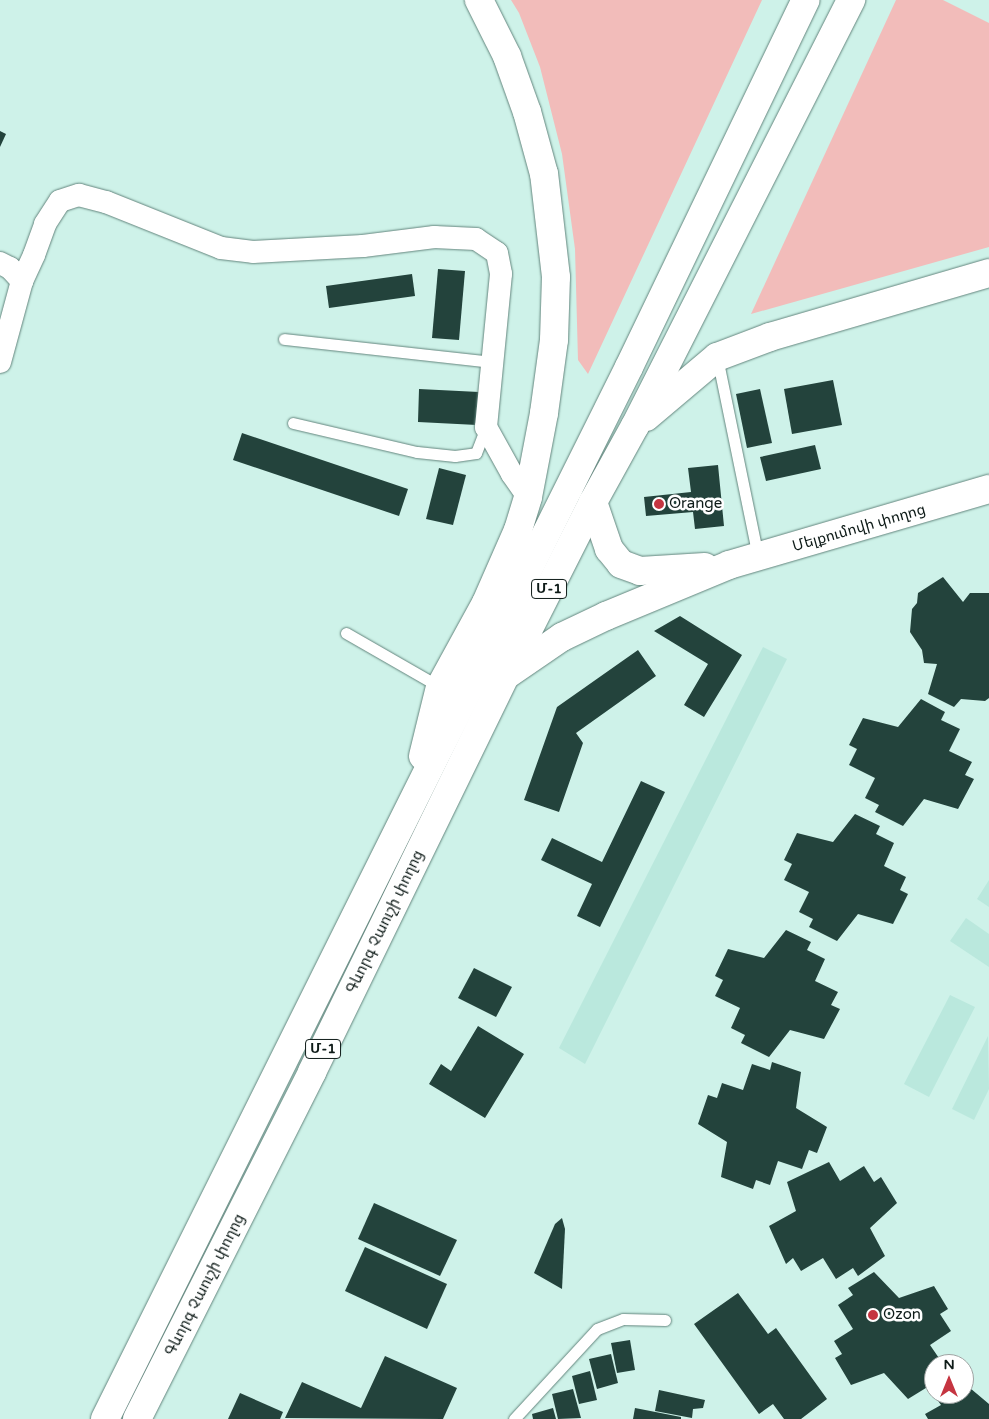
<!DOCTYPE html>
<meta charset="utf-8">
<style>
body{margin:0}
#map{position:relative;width:989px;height:1419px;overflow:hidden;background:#cef2e9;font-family:"Varela Round","Noto Sans Armenian",sans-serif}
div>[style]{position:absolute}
.built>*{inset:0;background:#bae8dd}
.green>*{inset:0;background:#f2bcba}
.building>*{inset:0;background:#23433c}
.roads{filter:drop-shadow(0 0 1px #63857d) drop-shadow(0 0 1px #63857d)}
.service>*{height:11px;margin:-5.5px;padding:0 5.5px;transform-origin:5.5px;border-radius:5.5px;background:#fff}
.minor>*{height:22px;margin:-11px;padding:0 11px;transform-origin:11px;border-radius:11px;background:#fff}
.tertiary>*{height:28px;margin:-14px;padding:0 14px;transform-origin:14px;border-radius:14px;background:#fff}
.trunk>*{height:28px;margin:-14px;padding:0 14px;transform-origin:14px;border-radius:14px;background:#fff}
.dots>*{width:14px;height:14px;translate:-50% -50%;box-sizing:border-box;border:2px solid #fff;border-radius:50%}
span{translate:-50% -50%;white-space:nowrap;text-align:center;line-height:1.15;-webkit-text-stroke:5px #fff;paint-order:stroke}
.shield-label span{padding:1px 4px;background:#fff;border:1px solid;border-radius:4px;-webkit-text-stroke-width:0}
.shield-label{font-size:14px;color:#0e1b18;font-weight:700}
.poi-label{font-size:15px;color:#0e1b18}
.left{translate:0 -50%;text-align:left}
.street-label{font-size:15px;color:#0e1b18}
.north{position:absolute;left:924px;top:1354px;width:50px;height:50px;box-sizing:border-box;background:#fff;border:1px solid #9fa4a3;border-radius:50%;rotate:0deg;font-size:14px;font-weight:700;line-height:20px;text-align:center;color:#0e1b18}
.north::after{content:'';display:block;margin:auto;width:18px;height:22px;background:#c53541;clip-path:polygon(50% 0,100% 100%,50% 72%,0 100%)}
</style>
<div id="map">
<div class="built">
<div style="clip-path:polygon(763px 647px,787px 659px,585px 1064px,559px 1048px)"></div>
<div style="clip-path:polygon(989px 880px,989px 907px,977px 899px)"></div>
<div style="clip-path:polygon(966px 918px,989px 934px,989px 967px,950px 941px)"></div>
<div style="clip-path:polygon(950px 995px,975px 1007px,929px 1097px,904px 1084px)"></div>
<div style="clip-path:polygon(988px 1036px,989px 1089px,974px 1120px,952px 1109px)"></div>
</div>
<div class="green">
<div style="clip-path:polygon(511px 0,762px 0,588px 374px,578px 360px,575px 249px,562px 154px,540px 67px,519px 13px)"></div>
<div style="clip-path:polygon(896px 0,943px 0,989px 23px,989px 247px,751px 314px)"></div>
</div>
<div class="building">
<div style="clip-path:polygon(0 131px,6px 134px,0 147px)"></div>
<div style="clip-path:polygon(438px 269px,465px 271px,459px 340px,432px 338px)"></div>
<div style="clip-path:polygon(412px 274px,415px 296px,329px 308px,326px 286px)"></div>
<div style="clip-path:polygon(833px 380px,842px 425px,792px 434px,784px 389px)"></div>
<div style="clip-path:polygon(419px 389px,479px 392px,477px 425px,418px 422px)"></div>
<div style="clip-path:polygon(760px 389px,772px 443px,747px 448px,736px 394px)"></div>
<div style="clip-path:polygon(242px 433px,408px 489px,399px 516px,233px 460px)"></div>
<div style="clip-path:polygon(815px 445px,821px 469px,766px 481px,760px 457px)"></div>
<div style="clip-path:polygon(718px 465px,724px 526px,695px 529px,693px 512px,646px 516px,644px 497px,691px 492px,688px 468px)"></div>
<div style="clip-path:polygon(439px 468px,466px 475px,453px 525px,426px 519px)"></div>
<div style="clip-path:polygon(943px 577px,963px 602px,970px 593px,989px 593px,989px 698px,985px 701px,961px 699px,954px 707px,928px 694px,937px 664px,924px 663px,922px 650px,910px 632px,912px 609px,917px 603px,918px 593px)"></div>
<div style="clip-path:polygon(680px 616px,742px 655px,704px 717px,684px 705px,708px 664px,654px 631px)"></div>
<div style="clip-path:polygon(638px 650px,656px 676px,576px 733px,583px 743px,559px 812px,524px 800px,557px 707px)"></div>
<div style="clip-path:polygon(921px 699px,945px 712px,941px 720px,960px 729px,949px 751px,972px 762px,965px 775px,974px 779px,958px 809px,924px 799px,903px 826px,875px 812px,879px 805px,865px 798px,875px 778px,849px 765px,857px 749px,849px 745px,863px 718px,898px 727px)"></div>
<div style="clip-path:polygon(641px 781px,665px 792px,600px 927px,577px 916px,592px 884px,541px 860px,552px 838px,602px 862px)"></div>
<div style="clip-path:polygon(855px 814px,880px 826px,876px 834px,894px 843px,884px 866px,906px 877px,900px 890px,908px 894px,893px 924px,858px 914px,837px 941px,809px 927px,813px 919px,799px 912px,809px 892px,784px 880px,792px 864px,784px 860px,797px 833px,833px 842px)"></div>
<div style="clip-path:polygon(786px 930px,811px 942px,807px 950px,825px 959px,815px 981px,838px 992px,831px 1005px,840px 1009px,824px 1039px,790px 1030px,769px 1057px,741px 1043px,745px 1035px,731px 1028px,740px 1008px,715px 996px,723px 980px,715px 976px,728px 949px,764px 958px)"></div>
<div style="clip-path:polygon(474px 968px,512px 987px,496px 1017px,458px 998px)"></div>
<div style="clip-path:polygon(478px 1026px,524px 1054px,485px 1118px,429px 1084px,441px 1064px,451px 1071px)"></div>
<div style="clip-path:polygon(772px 1062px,801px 1072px,796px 1108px,827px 1127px,817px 1153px,809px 1150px,802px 1169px,778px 1161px,770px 1185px,756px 1180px,753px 1189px,721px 1177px,727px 1142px,698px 1124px,708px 1095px,717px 1098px,722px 1083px,743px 1090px,752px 1064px,770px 1070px)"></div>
<div style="clip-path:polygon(829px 1162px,840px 1181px,864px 1166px,874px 1182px,881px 1177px,897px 1203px,870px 1228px,885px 1256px,858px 1276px,853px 1268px,836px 1279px,823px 1258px,801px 1271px,793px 1258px,786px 1264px,769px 1226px,796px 1211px,787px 1182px)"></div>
<div style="clip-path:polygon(374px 1203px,457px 1240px,440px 1276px,358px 1239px)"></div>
<div style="clip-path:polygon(562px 1218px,565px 1229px,562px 1289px,534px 1273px,555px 1224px)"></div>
<div style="clip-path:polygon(365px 1247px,447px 1284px,427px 1329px,345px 1291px)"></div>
<div style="clip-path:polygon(874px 1272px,899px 1298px,934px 1286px,948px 1309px,940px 1314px,951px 1331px,930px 1345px,943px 1364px,934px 1364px,934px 1372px,932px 1374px,934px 1383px,908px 1399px,884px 1373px,851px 1385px,835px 1358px,842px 1354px,834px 1341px,853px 1329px,838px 1305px,853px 1295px,848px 1288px)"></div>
<div style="clip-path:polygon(738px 1293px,768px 1334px,776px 1328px,827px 1399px,801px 1419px,784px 1419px,773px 1404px,759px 1414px,694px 1324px)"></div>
<div style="clip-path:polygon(630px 1340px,635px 1370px,617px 1373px,611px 1343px)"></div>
<div style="clip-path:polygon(611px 1354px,618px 1383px,597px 1389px,589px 1359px)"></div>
<div style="clip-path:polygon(385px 1356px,457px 1388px,443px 1419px,285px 1418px,302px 1382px,361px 1408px)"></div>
<div style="clip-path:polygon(590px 1371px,597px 1400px,579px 1404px,572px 1376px)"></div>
<div style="clip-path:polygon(964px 1383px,989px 1404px,989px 1419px,928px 1419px,925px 1414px,941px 1405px,936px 1398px,942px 1394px,964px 1394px)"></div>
<div style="clip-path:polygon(573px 1389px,581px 1418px,558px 1419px,552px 1394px)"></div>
<div style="clip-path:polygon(659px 1390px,705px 1400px,703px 1408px,693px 1409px,692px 1418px,655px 1411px)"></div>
<div style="clip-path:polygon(240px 1393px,283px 1412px,280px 1419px,228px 1419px)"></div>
<div style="clip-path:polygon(553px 1408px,556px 1419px,533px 1419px,532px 1414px)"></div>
<div style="clip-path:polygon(635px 1408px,681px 1417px,681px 1419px,633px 1419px)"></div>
</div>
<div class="roads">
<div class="service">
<div style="left:284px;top:339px;width:211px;rotate:6.3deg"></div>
<div style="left:717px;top:357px;width:203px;rotate:78.4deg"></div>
<div style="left:293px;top:423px;width:127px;rotate:13.2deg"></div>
<div style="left:417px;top:452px;width:38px;rotate:6deg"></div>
<div style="left:455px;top:456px;width:21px;rotate:-8deg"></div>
<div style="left:476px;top:453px;width:28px;rotate:-69deg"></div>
<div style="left:346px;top:633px;width:108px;rotate:29.9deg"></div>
<div style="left:514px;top:1419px;width:122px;rotate:-47.3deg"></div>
<div style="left:597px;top:1329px;width:28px;rotate:-21deg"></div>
<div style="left:623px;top:1319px;width:42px;rotate:1.4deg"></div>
</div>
<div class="minor">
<div style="left:0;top:263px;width:11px;rotate:27deg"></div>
<div style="left:10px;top:268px;width:18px;rotate:47deg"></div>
<div style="left:22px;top:281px;width:84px;rotate:105.2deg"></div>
<div style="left:22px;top:281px;width:29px;rotate:-65deg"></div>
<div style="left:34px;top:255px;width:33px;rotate:-70deg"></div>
<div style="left:45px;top:224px;width:27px;rotate:-57deg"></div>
<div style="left:60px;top:201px;width:20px;rotate:-18deg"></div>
<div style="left:79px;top:195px;width:28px;rotate:15deg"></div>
<div style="left:106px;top:202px;width:124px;rotate:21.8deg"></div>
<div style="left:221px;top:248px;width:32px;rotate:7deg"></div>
<div style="left:253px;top:252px;width:110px;rotate:-3.1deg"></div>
<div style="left:363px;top:246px;width:72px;rotate:-7.2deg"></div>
<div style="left:434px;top:237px;width:42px;rotate:2.7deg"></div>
<div style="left:476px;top:239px;width:25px;rotate:34deg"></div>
<div style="left:497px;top:253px;width:21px;rotate:79deg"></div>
<div style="left:501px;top:274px;width:154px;rotate:95.6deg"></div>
<div style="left:486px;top:427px;width:54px;rotate:61deg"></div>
<div style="left:512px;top:474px;width:28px;rotate:55deg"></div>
</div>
<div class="tertiary">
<div style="left:593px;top:502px;width:50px;rotate:71.2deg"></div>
<div style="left:609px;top:549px;width:19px;rotate:51deg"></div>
<div style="left:621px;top:564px;width:20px;rotate:20deg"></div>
<div style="left:640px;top:571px;width:65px;rotate:-3.5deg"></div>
<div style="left:505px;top:676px;width:69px;rotate:-34.4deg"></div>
<div style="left:562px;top:637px;width:49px;rotate:-25.5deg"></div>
<div style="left:606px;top:616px;width:133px;rotate:-22.5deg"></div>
<div style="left:729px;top:565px;width:271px;rotate:-16.3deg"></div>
</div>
<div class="trunk">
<div style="left:646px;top:417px;width:93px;rotate:-40.2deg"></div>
<div style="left:717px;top:357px;width:57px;rotate:-20.7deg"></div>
<div style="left:770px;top:337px;width:228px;rotate:-16.3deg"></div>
<div style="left:423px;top:756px;width:71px;rotate:-76.2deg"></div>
<div style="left:440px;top:687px;width:96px;rotate:-61.3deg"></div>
<div style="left:486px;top:603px;width:80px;rotate:-66.3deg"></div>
<div style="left:518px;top:530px;width:34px;rotate:-73deg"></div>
<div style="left:528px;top:497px;width:86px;rotate:-79.2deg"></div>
<div style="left:544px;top:413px;width:74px;rotate:-82.2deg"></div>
<div style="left:554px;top:340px;width:63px;rotate:-88.2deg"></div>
<div style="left:556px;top:277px;width:104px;rotate:-96.6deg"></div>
<div style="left:544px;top:174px;width:64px;rotate:-105.3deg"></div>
<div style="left:527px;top:112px;width:59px;rotate:-109.7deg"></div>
<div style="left:507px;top:56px;width:63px;rotate:-116.6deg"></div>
<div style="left:105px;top:1419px;width:1175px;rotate:-63.52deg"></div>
<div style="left:629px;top:367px;width:407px;rotate:-64.3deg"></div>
<div style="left:137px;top:1419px;width:389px;rotate:-63.2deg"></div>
<div style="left:312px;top:1072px;width:441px;rotate:-64deg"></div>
<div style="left:505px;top:676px;width:195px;rotate:-63.2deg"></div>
<div style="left:593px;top:502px;width:87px;rotate:-61.1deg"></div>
<div style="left:635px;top:426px;width:478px;rotate:-63.1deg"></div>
</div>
</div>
<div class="dots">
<div style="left:659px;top:504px;background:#c53541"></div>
<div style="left:873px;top:1315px;background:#c53541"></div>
</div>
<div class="shield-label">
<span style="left:549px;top:589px">Մ-1</span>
<span style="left:323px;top:1049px">Մ-1</span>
</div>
<div class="poi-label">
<span class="left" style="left:669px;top:504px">Orange</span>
<span class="left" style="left:883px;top:1315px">Ozon</span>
</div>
<div class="street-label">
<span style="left:859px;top:528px;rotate:-16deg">Մելքումովի փողոց</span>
<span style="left:385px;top:922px;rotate:-64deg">Գևորգ Չաուշի փողոց</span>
<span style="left:205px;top:1285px;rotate:-63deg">Գևորգ Չաուշի փողոց</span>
</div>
<div class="north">N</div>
</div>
